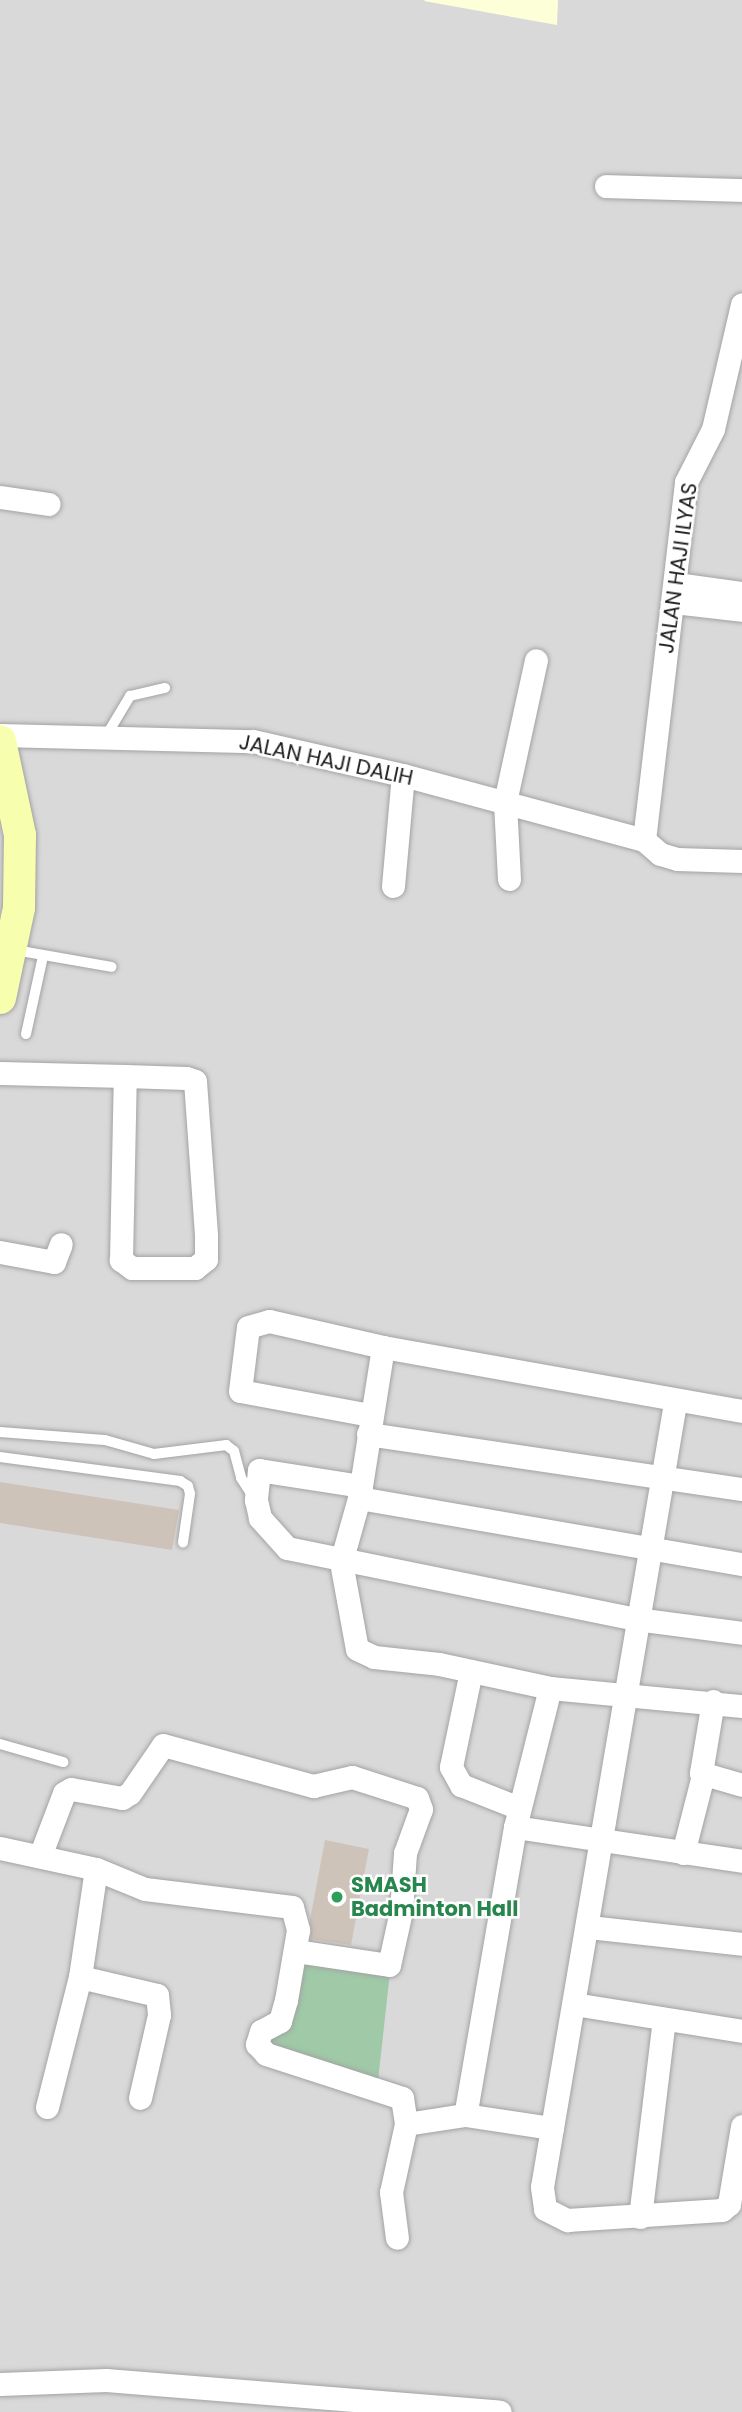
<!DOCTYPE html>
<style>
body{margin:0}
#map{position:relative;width:742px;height:2412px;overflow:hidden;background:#eeeae0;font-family:Poppins,sans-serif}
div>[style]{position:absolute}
.residential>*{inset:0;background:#dad9d9}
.education>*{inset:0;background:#fdffd9}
.cemetery>*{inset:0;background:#9fc9a7}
.building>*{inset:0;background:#cec3b9}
.roads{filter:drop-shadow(0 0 2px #a3a3a3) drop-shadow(0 0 2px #a3a3a3)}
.lane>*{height:10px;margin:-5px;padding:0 5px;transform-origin:5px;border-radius:5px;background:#fff}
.street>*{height:23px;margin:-11.5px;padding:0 11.5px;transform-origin:11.5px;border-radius:11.5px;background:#fff}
.secondary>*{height:32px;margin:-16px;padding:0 16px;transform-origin:16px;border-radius:16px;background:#f7ffae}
.dots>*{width:19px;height:19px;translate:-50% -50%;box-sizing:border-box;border:4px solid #fff;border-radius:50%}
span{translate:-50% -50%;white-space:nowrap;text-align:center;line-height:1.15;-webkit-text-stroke:5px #fff;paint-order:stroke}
.street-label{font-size:21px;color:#1c1c1c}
.leisure-label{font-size:21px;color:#27864d;font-weight:700}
.left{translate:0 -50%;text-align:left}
</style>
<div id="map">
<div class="residential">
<div style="clip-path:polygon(0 0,742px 0,742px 2412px,0 2412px)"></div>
</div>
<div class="education">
<div style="clip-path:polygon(558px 0,557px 25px,424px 1px,425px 0)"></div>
</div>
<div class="cemetery">
<div style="clip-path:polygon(301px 1958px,390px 1972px,378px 2081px,266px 2048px)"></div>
</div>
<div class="building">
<div style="clip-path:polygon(0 1482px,179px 1510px,172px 1550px,0 1523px)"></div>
<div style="clip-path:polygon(325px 1840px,369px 1849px,351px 1945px,311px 1939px,310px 1920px)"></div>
</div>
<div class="roads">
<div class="lane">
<div style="left:106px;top:736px;width:47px;rotate:-59deg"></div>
<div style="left:130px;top:696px;width:36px;rotate:-13deg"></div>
<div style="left:15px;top:950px;width:98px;rotate:9.9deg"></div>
<div style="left:26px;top:1034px;width:80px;rotate:-77.7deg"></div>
<div style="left:0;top:1432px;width:105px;rotate:4.4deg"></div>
<div style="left:105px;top:1440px;width:51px;rotate:15.9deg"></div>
<div style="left:154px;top:1454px;width:73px;rotate:-7.1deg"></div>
<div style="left:226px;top:1445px;width:10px;rotate:37deg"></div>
<div style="left:234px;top:1451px;width:28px;rotate:75deg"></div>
<div style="left:241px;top:1478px;width:20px;rotate:57deg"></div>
<div style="left:0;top:1457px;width:182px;rotate:7.6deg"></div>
<div style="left:180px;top:1481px;width:9px;rotate:32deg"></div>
<div style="left:188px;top:1486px;width:8px;rotate:76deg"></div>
<div style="left:190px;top:1494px;width:49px;rotate:98.3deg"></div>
<div style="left:0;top:1744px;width:66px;rotate:15.9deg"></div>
</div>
<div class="street">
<div style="left:606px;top:186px;width:136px;rotate:1.7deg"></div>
<div style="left:0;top:497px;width:49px;rotate:8.1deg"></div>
<div style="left:676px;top:584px;width:67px;rotate:7.8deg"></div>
<div style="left:674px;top:602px;width:68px;rotate:6.7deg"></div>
<div style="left:0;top:735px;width:253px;rotate:1.4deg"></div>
<div style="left:253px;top:741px;width:154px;rotate:12.8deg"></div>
<div style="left:403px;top:775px;width:250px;rotate:15.1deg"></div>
<div style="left:644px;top:840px;width:21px;rotate:41deg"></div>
<div style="left:660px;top:854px;width:18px;rotate:16deg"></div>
<div style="left:677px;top:859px;width:65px;rotate:1.8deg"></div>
<div style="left:644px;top:840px;width:360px;rotate:-83.3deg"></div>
<div style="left:686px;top:482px;width:59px;rotate:-63deg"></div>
<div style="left:713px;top:429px;width:128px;rotate:-76.9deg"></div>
<div style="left:509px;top:879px;width:77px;rotate:-93deg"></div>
<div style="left:505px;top:802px;width:145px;rotate:-77.7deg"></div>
<div style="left:393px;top:886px;width:111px;rotate:-84.9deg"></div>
<div style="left:0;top:1073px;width:125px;rotate:1.4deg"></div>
<div style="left:125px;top:1076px;width:61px;rotate:1.9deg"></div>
<div style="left:186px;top:1078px;width:9px;rotate:18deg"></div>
<div style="left:195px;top:1081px;width:155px;rotate:85.9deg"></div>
<div style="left:206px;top:1236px;width:23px;rotate:90deg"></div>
<div style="left:206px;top:1259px;width:14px;rotate:141deg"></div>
<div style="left:195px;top:1268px;width:63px;rotate:180deg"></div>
<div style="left:132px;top:1268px;width:14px;rotate:-144deg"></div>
<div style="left:121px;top:1260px;width:184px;rotate:-88.8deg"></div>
<div style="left:0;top:1252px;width:55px;rotate:10.5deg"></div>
<div style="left:54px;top:1262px;width:19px;rotate:-69deg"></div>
<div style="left:383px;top:1347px;width:153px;rotate:99deg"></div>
<div style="left:359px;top:1498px;width:66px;rotate:105.7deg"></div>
<div style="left:341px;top:1562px;width:88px;rotate:79.6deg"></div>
<div style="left:357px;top:1649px;width:19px;rotate:25deg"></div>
<div style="left:374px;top:1657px;width:65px;rotate:6.1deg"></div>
<div style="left:439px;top:1664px;width:114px;rotate:12.2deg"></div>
<div style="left:550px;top:1688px;width:193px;rotate:5.4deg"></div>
<div style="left:675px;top:1403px;width:795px;rotate:99.63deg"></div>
<div style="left:542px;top:2187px;width:22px;rotate:82deg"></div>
<div style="left:545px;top:2209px;width:25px;rotate:27deg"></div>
<div style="left:567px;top:2220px;width:155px;rotate:-3.7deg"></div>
<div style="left:722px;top:2210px;width:9px;rotate:-41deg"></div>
<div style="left:729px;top:2204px;width:79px;rotate:-80.5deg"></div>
<div style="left:370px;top:1415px;width:132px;rotate:-169.5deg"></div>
<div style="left:240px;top:1391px;width:64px;rotate:-82.9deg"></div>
<div style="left:248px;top:1327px;width:22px;rotate:-16deg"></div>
<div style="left:269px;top:1321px;width:117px;rotate:12.8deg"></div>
<div style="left:383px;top:1347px;width:365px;rotate:10.1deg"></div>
<div style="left:368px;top:1434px;width:378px;rotate:8.4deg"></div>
<div style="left:361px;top:1486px;width:103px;rotate:-171.1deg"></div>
<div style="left:259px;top:1470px;width:30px;rotate:96deg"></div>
<div style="left:256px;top:1500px;width:18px;rotate:77deg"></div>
<div style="left:260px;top:1518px;width:40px;rotate:48deg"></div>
<div style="left:287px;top:1548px;width:356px;rotate:11.5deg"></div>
<div style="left:636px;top:1619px;width:107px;rotate:7.5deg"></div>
<div style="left:359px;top:1498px;width:389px;rotate:9.8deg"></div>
<div style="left:471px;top:1671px;width:98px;rotate:101.8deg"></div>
<div style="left:451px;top:1767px;width:21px;rotate:61deg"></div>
<div style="left:461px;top:1785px;width:62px;rotate:21.6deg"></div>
<div style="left:550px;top:1688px;width:143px;rotate:104.1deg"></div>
<div style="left:515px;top:1827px;width:292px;rotate:99.8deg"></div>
<div style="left:465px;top:2115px;width:88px;rotate:8.5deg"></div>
<div style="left:713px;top:1701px;width:73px;rotate:99.5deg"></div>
<div style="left:701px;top:1773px;width:43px;rotate:16.3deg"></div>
<div style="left:515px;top:1827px;width:230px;rotate:8.5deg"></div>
<div style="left:0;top:1848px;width:98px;rotate:12.3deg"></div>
<div style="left:96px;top:1869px;width:53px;rotate:22.2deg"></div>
<div style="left:145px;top:1889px;width:148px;rotate:7deg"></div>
<div style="left:292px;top:1907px;width:24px;rotate:75deg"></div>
<div style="left:298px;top:1930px;width:71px;rotate:99.7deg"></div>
<div style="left:286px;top:2000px;width:22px;rotate:106deg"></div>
<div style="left:280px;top:2021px;width:21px;rotate:152deg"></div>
<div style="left:261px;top:2031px;width:14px;rotate:107deg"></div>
<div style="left:257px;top:2044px;width:13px;rotate:48deg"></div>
<div style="left:266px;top:2054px;width:143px;rotate:17.9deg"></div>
<div style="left:402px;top:2098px;width:26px;rotate:81deg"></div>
<div style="left:406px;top:2124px;width:70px;rotate:102.4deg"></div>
<div style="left:391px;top:2192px;width:46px;rotate:82.6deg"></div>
<div style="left:683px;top:1853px;width:81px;rotate:-75.6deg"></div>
<div style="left:40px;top:1856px;width:67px;rotate:-69.1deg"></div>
<div style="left:64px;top:1793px;width:8px;rotate:-30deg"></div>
<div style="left:71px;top:1789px;width:52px;rotate:10deg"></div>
<div style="left:122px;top:1798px;width:9px;rotate:-32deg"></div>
<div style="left:130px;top:1793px;width:58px;rotate:-55.5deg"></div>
<div style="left:163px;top:1745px;width:156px;rotate:15.3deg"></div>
<div style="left:313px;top:1786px;width:40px;rotate:-13deg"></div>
<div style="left:352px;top:1777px;width:68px;rotate:17.9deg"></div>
<div style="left:417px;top:1798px;width:12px;rotate:70deg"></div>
<div style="left:421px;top:1809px;width:47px;rotate:110deg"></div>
<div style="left:405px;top:1853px;width:58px;rotate:93.9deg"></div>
<div style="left:401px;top:1911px;width:55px;rotate:102.5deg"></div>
<div style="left:389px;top:1965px;width:95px;rotate:-171.5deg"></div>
<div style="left:589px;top:1927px;width:154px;rotate:6.3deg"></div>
<div style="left:80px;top:1977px;width:79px;rotate:13.2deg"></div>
<div style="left:157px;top:1995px;width:20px;rotate:84deg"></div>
<div style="left:159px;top:2015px;width:85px;rotate:102.9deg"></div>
<div style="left:574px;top:2004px;width:170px;rotate:9.1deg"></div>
<div style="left:47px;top:2107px;width:134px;rotate:-75.8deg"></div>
<div style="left:80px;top:1977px;width:109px;rotate:-81.6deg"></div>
<div style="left:406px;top:2124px;width:60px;rotate:-8.7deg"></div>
<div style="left:640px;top:2217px;width:199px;rotate:-83.1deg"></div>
<div style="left:0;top:2384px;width:106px;rotate:-2.2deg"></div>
<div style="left:106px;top:2380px;width:395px;rotate:4.6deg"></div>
</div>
<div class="secondary">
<div style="left:0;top:741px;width:96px;rotate:78deg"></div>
<div style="left:20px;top:835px;width:73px;rotate:90.8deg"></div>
<div style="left:19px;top:908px;width:92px;rotate:101.9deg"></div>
</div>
</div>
<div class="dots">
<div style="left:337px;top:1897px;background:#2e9e5b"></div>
</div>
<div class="street-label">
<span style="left:678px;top:568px;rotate:-82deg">JALAN HAJI ILYAS</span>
<span style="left:326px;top:760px;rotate:12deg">JALAN HAJI DALIH</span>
</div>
<div class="leisure-label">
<span class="left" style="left:351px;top:1897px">SMASH<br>Badminton Hall</span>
</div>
</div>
